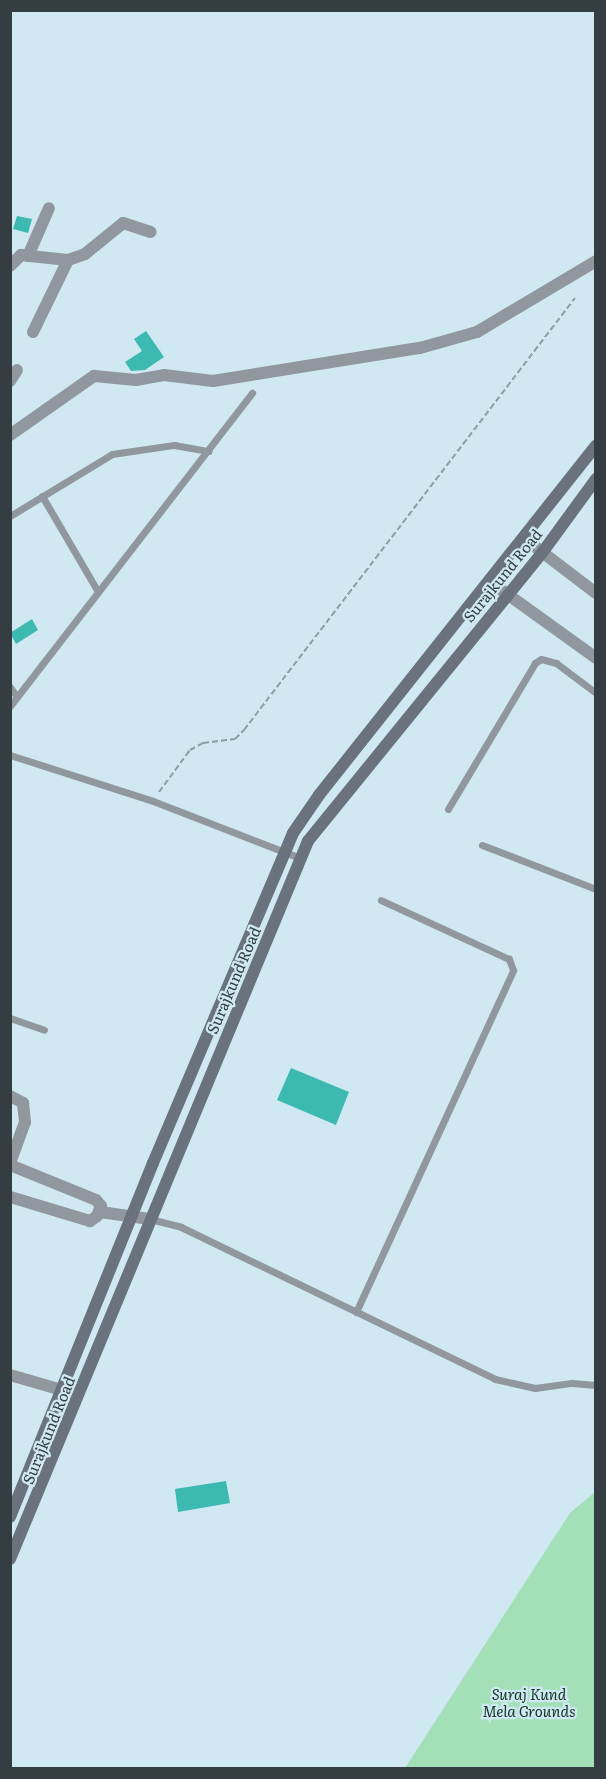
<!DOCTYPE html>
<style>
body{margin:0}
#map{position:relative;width:606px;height:1779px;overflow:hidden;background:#cfe8f2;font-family:Literata,serif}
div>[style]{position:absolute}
.green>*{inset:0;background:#a3e0b8}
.building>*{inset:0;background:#3cb9b1}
.path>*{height:2px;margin-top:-1px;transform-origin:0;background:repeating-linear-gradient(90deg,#8b9da5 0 6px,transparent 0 9px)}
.lane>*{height:7px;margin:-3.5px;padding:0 3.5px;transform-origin:3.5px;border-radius:3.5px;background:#91979e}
.street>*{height:12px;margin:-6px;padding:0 6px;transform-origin:6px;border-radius:6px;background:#91979e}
.secondary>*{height:12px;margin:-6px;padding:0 6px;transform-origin:6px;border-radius:6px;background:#69727d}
span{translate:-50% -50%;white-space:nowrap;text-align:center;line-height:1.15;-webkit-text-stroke:4.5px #cfe8f2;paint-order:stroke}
.street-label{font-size:15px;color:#343e42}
.park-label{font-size:15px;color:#143723;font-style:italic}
.frame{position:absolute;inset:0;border:12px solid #343e42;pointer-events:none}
</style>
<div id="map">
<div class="green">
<div style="clip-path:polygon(595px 1492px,595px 1768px,405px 1768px,570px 1513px)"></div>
</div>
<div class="building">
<div style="clip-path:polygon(17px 216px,32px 219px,28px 233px,13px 229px)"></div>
<div style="clip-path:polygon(146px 331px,164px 357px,145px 370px,131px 371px,125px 362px,142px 351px,134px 339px)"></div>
<div style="clip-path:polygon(32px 619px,38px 630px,16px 644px,10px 633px)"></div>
<div style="clip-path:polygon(291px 1068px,349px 1092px,336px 1125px,277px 1100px)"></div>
<div style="clip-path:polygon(226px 1481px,230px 1503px,178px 1512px,175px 1489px)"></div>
</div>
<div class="path">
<div style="left:159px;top:792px;width:52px;rotate:-53.6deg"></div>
<div style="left:190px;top:750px;width:15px;rotate:-28deg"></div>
<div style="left:203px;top:743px;width:32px;rotate:-7deg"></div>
<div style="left:235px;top:739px;width:13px;rotate:-45deg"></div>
<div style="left:244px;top:730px;width:544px;rotate:-52.54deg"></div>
</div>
<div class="lane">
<div style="left:42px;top:496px;width:111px;rotate:59.7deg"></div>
<div style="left:10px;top:516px;width:119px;rotate:-31.3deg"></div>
<div style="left:112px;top:454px;width:63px;rotate:-8.3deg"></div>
<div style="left:174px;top:445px;width:35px;rotate:10deg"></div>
<div style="left:10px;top:687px;width:12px;rotate:55deg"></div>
<div style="left:10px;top:706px;width:396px;rotate:-52.3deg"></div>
<div style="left:10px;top:755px;width:150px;rotate:17.8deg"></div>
<div style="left:153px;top:801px;width:158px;rotate:21.2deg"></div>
<div style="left:448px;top:809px;width:170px;rotate:-59.2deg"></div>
<div style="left:535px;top:663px;width:7px;rotate:-34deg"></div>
<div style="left:541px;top:659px;width:16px;rotate:15deg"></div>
<div style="left:556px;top:663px;width:50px;rotate:36.9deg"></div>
<div style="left:482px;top:845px;width:122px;rotate:21.1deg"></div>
<div style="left:10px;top:1018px;width:36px;rotate:19deg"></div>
<div style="left:150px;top:1219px;width:32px;rotate:14deg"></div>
<div style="left:181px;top:1227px;width:349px;rotate:25.8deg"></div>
<div style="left:495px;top:1379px;width:41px;rotate:12.7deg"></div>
<div style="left:535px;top:1388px;width:37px;rotate:-8deg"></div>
<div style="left:572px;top:1383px;width:24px;rotate:5deg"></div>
<div style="left:356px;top:1312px;width:376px;rotate:-65.3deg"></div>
<div style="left:513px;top:970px;width:12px;rotate:-110deg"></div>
<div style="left:509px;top:959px;width:141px;rotate:-155.3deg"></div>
</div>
<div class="street">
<div style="left:28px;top:256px;width:52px;rotate:-66.4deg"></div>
<div style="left:10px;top:266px;width:16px;rotate:-45deg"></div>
<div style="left:21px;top:255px;width:47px;rotate:6.1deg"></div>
<div style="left:68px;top:260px;width:18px;rotate:-19deg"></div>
<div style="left:85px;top:254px;width:49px;rotate:-39.2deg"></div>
<div style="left:123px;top:223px;width:29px;rotate:18deg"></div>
<div style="left:33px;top:332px;width:80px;rotate:-64.1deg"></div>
<div style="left:10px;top:381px;width:13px;rotate:-58deg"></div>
<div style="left:10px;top:435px;width:103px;rotate:-35.1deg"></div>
<div style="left:94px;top:376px;width:42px;rotate:5.4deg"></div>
<div style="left:136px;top:380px;width:28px;rotate:-10deg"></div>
<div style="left:164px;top:375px;width:49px;rotate:7deg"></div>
<div style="left:213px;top:381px;width:210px;rotate:-9.1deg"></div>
<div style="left:420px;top:348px;width:59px;rotate:-15.7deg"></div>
<div style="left:477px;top:332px;width:139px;rotate:-30.8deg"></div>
<div style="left:525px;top:539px;width:89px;rotate:37.3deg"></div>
<div style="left:489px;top:581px;width:132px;rotate:35.7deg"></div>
<div style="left:10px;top:1096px;width:15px;rotate:28deg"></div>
<div style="left:23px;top:1103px;width:19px;rotate:84deg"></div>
<div style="left:25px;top:1122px;width:44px;rotate:110.1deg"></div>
<div style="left:10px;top:1165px;width:93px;rotate:22.1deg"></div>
<div style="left:96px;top:1200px;width:8px;rotate:50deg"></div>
<div style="left:101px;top:1206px;width:11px;rotate:112deg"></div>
<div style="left:97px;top:1216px;width:9px;rotate:144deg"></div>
<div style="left:90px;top:1221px;width:84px;rotate:-163.3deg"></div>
<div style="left:100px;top:1212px;width:50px;rotate:8deg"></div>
<div style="left:10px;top:1375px;width:54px;rotate:16.1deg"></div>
</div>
<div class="secondary">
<div style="left:10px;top:1517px;width:382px;rotate:-68deg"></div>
<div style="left:153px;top:1163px;width:358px;rotate:-67deg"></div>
<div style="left:293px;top:833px;width:46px;rotate:-55.6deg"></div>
<div style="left:319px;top:795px;width:446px;rotate:-51.6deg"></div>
<div style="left:10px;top:1559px;width:777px;rotate:-67.46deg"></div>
<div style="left:308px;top:841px;width:371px;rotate:-50.9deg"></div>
<div style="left:542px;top:553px;width:92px;rotate:-53.9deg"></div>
</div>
<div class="street-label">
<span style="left:502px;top:575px;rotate:-51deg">Surajkund Road</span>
<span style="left:233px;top:980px;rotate:-67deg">Surajkund Road</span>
<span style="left:48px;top:1430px;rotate:-68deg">Surajkund Road</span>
</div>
<div class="park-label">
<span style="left:529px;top:1702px">Suraj Kund<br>Mela Grounds</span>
</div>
<div class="frame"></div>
</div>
